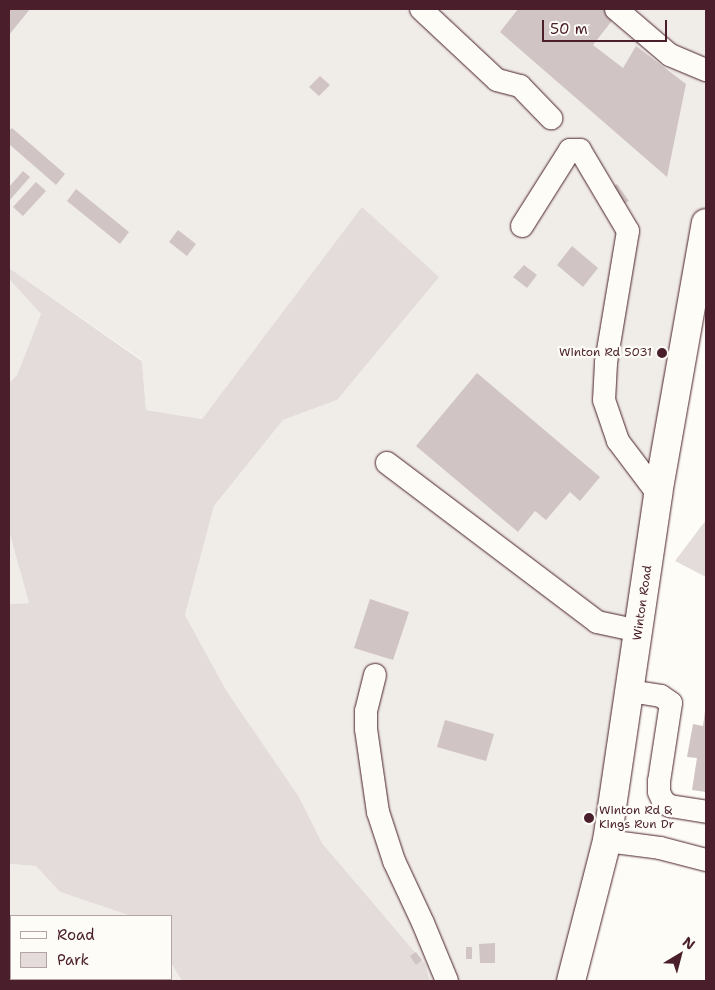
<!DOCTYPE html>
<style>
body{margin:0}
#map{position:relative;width:715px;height:990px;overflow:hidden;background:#fdfcf7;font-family:"Shantell Sans",sans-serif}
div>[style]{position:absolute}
.built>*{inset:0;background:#f0ece8}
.green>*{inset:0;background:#e3dcda}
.building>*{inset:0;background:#d0c5c4}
.roads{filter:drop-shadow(0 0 1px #4a1f2b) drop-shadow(0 0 1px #4a1f2b)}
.minor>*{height:22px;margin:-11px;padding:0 11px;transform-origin:11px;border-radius:11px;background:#fdfcf7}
.major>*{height:28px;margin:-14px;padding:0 14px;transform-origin:14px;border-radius:14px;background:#fdfcf7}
.dots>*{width:14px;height:14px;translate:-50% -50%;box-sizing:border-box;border:2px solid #fdfcf7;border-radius:50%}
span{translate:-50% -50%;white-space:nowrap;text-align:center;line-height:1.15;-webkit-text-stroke:4.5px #fdfcf7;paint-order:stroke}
.poi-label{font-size:12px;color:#4a1f2b}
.right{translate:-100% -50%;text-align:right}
.left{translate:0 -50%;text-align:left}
.street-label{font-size:12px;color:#4a1f2b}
.frame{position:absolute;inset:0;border:10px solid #4a1f2b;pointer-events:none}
.legend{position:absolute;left:10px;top:915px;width:162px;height:65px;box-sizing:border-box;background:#fdfcf7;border:1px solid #b5a4a5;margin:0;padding:6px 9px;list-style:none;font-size:15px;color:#4a1f2b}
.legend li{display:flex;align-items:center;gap:10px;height:25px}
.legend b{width:25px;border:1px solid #b5a4a5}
.north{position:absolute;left:655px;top:930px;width:50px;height:50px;-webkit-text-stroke:4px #fdfcf7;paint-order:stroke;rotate:37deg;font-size:14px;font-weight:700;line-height:20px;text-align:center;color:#4a1f2b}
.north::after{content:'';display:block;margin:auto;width:18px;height:22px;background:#4a1f2b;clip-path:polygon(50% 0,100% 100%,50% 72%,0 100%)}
.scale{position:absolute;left:542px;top:20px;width:125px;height:22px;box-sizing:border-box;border:2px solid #4a1f2b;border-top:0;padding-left:6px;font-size:15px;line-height:18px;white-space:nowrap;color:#4a1f2b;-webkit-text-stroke:4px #fdfcf7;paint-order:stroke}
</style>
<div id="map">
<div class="built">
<div style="clip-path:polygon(9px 9px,706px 9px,706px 223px,571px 981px,430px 981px,425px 964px,322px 843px,299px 797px,226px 690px,185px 615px,214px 506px,283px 420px,337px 400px,362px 208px,202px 419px,146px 410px,142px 360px,9px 268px)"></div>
<div style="clip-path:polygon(9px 279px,41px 314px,17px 375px,9px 383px)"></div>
<div style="clip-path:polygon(9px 531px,29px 603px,9px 604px)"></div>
<div style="clip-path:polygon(9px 864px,36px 866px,60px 892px,131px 916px,11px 916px,11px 979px,171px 979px,171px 963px,182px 981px,9px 981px)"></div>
</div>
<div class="green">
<div style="clip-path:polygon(362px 207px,439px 277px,337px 400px,283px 420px,214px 506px,185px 615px,226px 690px,299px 797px,322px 843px,425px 964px,430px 981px,182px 981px,171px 963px,171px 916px,131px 916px,60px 892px,36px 866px,9px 864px,9px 604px,29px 603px,9px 531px,9px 383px,17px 375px,41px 314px,9px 279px,9px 268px,142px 361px,146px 410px,202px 419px)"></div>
<div style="clip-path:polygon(706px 520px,706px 577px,675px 561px)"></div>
</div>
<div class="building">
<div style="clip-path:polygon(9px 9px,30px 9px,9px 35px)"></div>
<div style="clip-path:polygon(518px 9px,604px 9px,614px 18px,593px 45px,623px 68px,636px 46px,686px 84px,667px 177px,500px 32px)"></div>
<div style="clip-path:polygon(320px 76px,330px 85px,319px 96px,309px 87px)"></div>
<div style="clip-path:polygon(12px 128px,65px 174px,56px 185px,9px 144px,9px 131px)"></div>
<div style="clip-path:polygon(23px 171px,30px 177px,9px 201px,9px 187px)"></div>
<div style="clip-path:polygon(36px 182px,46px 191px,23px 216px,13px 207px)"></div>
<div style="clip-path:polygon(617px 184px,629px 201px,621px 206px,610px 188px)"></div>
<div style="clip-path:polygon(76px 189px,129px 232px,120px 244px,67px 201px)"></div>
<div style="clip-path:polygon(178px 230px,196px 244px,187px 256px,169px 242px)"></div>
<div style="clip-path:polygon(572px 246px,598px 268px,583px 287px,557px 265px)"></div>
<div style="clip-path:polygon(524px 265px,537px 275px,527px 288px,513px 277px)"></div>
<div style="clip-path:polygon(477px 373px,600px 477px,580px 501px,570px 492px,546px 520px,535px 511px,518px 532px,416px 446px)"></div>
<div style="clip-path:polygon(370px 599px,409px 612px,393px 660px,354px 648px)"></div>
<div style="clip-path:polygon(705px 711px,706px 711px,706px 792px,692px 790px,697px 758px,687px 757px,693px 724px,703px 726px)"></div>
<div style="clip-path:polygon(445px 720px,494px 734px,486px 761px,437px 747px)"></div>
<div style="clip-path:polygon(495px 943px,495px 963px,480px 963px,479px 944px)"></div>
<div style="clip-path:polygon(466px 947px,472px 947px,472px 959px,466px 959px)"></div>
<div style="clip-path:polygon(416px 952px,422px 960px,416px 965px,410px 956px)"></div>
</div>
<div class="roads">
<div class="minor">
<div style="left:421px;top:9px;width:104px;rotate:43.1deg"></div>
<div style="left:497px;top:80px;width:24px;rotate:15deg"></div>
<div style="left:520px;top:86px;width:45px;rotate:45.9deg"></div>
<div style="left:616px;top:9px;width:71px;rotate:40.4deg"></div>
<div style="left:670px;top:55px;width:39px;rotate:23deg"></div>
<div style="left:522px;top:226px;width:90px;rotate:-57.7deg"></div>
<div style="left:570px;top:150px;width:10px"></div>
<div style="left:580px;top:150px;width:94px;rotate:59.3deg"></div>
<div style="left:628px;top:231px;width:134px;rotate:99.5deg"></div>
<div style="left:606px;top:363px;width:37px;rotate:93deg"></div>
<div style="left:604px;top:400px;width:43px;rotate:71.1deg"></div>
<div style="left:618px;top:441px;width:66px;rotate:53deg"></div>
<div style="left:387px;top:463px;width:263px;rotate:37.1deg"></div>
<div style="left:597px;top:622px;width:43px;rotate:12.1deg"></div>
<div style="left:375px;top:675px;width:37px;rotate:104deg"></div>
<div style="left:366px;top:711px;width:18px;rotate:90deg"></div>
<div style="left:366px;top:729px;width:84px;rotate:81.8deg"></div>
<div style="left:378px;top:812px;width:52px;rotate:71.9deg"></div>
<div style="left:394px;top:861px;width:68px;rotate:64.9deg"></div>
<div style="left:423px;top:923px;width:63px;rotate:67.5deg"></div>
<div style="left:630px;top:691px;width:31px;rotate:9deg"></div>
<div style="left:661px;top:696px;width:12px;rotate:35deg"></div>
<div style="left:671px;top:703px;width:79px;rotate:98.7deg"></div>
<div style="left:659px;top:781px;width:11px;rotate:90deg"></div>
<div style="left:659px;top:792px;width:10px;rotate:66deg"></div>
<div style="left:663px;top:801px;width:9px;rotate:36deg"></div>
<div style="left:670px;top:806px;width:36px;rotate:9deg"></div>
<div style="left:607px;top:841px;width:53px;rotate:7.5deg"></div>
<div style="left:660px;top:848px;width:48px;rotate:14.6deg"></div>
</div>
<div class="major">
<div style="left:571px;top:981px;width:145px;rotate:-75.6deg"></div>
<div style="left:607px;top:841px;width:351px;rotate:-81.6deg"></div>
<div style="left:658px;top:494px;width:275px;rotate:-80deg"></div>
</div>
</div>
<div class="dots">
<div style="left:662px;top:353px;background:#4a1f2b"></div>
<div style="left:589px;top:818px;background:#4a1f2b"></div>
</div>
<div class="poi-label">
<span class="right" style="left:652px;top:353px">Winton Rd 5031</span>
<span class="left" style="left:599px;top:818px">Winton Rd &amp;<br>Kings Run Dr</span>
</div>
<div class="street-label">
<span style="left:643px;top:603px;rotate:-82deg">Winton Road</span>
</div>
<div class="frame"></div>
<ul class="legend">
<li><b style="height:6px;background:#fdfcf7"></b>Road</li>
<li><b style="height:14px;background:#e3dcda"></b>Park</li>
</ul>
<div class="north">N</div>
<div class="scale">50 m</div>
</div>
